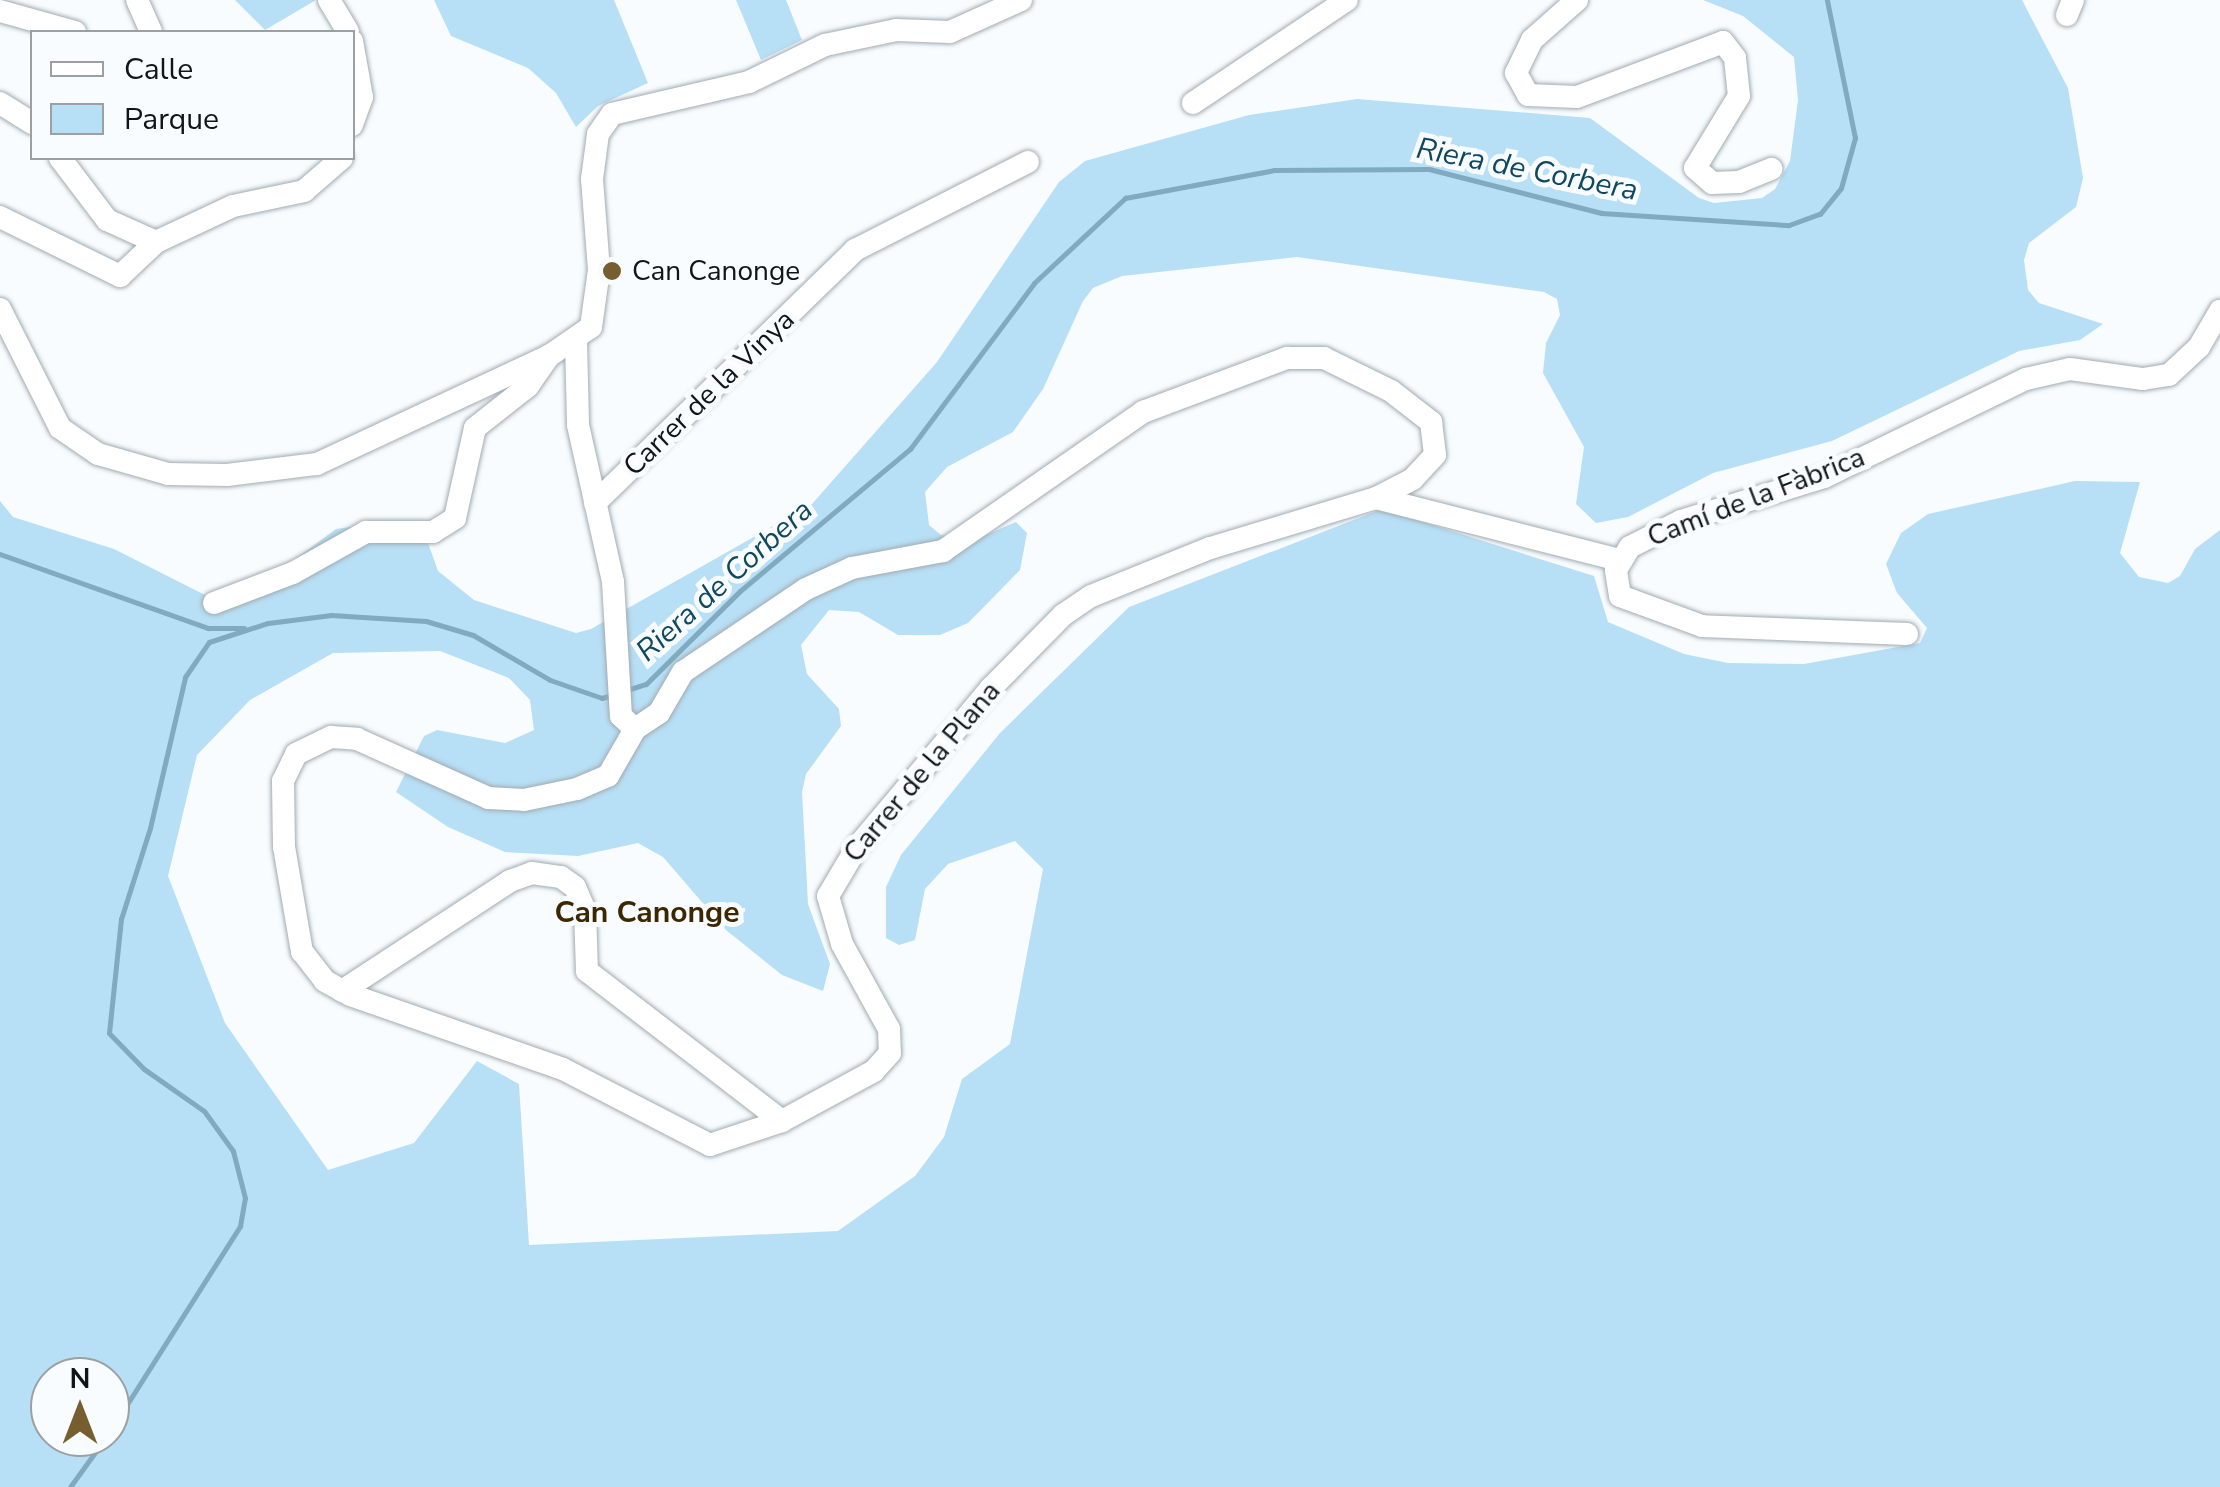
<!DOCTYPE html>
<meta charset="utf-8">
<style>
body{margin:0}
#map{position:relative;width:2220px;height:1487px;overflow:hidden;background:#f8fcff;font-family:"Nunito Sans",sans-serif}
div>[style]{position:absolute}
.green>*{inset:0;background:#b7dff5}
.stream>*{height:5px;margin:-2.5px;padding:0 2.5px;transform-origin:2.5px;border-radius:2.5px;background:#80aabf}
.roads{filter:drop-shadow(0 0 2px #a1abb1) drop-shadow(0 0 2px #a1abb1)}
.street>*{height:22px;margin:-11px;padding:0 11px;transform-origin:11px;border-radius:11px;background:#fff}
.dots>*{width:28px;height:28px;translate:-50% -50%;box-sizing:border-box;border:5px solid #f8fcff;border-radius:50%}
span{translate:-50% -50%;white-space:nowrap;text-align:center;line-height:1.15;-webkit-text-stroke:10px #f8fcff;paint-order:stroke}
.poi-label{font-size:28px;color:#111517}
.left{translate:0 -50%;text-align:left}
.street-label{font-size:28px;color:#111517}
.water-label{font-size:30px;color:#10485f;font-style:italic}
.neighbourhood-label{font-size:30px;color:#3b2801;font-weight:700}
.legend{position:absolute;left:30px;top:30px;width:325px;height:130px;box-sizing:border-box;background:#f8fcff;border:2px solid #9ca0a2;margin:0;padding:12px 18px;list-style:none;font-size:30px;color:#111517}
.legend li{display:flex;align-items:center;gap:20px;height:50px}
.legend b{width:50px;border:2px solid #9ca0a2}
.north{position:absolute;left:30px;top:1357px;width:100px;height:100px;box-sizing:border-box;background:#f8fcff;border:2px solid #9ca0a2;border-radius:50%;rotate:0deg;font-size:28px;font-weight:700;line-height:40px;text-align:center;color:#111517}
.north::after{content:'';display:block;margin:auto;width:35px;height:45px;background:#775d2f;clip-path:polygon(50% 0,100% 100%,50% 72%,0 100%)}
</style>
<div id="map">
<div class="green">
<div style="clip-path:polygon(235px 0,316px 0,265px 30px)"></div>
<div style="clip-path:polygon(434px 0,614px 0,648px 83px,598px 106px,576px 127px,556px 93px,528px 68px,451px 36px)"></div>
<div style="clip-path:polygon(736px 0,786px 0,802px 40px,761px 60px)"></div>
<div style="clip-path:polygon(evenodd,1703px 0,2022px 0,2068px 88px,2083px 178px,2076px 207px,2029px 243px,2024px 260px,2028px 290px,2039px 303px,2103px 324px,2080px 340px,2019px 351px,1832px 441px,1713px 473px,1628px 517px,1596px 523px,1576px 504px,1584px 447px,1543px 373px,1546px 343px,1560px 315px,1557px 299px,1544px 292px,1297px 257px,1122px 276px,1093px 288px,1083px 301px,1043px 389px,1013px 432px,947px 467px,925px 492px,929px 525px,941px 535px,974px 540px,1016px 522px,1027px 533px,1020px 570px,968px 623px,940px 635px,898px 635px,859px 612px,829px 610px,801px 645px,807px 674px,839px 709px,841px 726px,806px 774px,802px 792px,808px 904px,830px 964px,823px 991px,782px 975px,726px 930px,663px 857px,638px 843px,578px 856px,505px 852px,448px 827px,396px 792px,424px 736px,437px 730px,505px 743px,534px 730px,530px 700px,509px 678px,440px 651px,333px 653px,250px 700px,197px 755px,168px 876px,225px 1023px,328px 1170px,414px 1143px,477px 1061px,519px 1084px,529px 1245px,838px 1231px,915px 1176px,944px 1137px,962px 1079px,1010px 1044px,1043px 869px,1015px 841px,948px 864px,925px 889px,915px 940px,899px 945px,886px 938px,886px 887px,901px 855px,1000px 733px,1129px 607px,1382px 509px,1594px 576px,1608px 622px,1684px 654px,1728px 663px,1804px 664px,1920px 643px,1927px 628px,1897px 593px,1886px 564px,1901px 533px,1928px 514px,2075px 481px,2140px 482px,2120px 553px,2139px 577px,2168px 583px,2180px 576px,2195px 549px,2220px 530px,2220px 1487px,0 1487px,0 501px,13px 517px,114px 549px,213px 599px,283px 568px,336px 529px,385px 522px,428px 543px,438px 571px,474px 600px,576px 633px,591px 629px,812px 504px,937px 362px,1059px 182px,1085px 161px,1249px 115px,1357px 99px,1590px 118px,1699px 198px,1714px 203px,1762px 198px,1775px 189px,1790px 161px,1798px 100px,1794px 57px,1743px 16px,1703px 0,50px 1377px,110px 1377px,110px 1437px,50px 1437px,50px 1377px)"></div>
</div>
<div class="stream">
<div style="left:0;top:554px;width:221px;rotate:19.6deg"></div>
<div style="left:208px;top:628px;width:36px"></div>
<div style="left:624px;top:691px;width:23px;rotate:-18deg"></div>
<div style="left:646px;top:684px;width:132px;rotate:-44.7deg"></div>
<div style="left:740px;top:591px;width:222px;rotate:-39.9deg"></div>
<div style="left:910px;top:449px;width:207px;rotate:-53.2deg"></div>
<div style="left:1034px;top:283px;width:125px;rotate:-43deg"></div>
<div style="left:1125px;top:198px;width:152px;rotate:-10.6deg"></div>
<div style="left:1274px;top:170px;width:155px;rotate:-0.4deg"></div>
<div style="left:1429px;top:169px;width:178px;rotate:14.3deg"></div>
<div style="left:1601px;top:213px;width:188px;rotate:3.7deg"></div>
<div style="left:1789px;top:225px;width:33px;rotate:-20deg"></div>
<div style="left:1820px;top:214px;width:33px;rotate:-51deg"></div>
<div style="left:1841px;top:188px;width:52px;rotate:-74.4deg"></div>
<div style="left:1855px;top:138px;width:141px;rotate:-101.5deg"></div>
<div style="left:110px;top:1431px;width:243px;rotate:-57.6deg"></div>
<div style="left:240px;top:1226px;width:28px;rotate:-80deg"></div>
<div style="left:245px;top:1198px;width:49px;rotate:-104.3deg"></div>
<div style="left:233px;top:1151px;width:49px;rotate:-125.9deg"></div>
<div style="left:204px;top:1111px;width:73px;rotate:-145deg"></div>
<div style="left:144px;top:1069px;width:50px;rotate:-134.2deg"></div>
<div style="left:109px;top:1033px;width:115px;rotate:-84deg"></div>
<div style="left:121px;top:919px;width:96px;rotate:-72.3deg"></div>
<div style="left:150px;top:828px;width:155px;rotate:-76.9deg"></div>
<div style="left:185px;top:677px;width:42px;rotate:-55.6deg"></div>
<div style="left:209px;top:642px;width:62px;rotate:-17.9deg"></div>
<div style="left:268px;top:623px;width:64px;rotate:-7.2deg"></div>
<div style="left:331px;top:615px;width:95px;rotate:3.6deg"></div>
<div style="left:426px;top:621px;width:49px;rotate:16.6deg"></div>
<div style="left:473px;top:635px;width:89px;rotate:30.3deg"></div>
<div style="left:550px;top:680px;width:55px;rotate:19.1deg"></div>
<div style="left:602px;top:698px;width:13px;rotate:-18deg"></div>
<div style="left:70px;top:1487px;width:62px;rotate:-54.2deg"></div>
</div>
<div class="roads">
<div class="street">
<div style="left:137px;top:0;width:35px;rotate:66deg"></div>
<div style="left:329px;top:0;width:37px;rotate:59deg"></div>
<div style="left:1577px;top:0;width:60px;rotate:138.4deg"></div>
<div style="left:1532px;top:40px;width:37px;rotate:116deg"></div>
<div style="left:1516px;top:73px;width:25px;rotate:61deg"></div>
<div style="left:1528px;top:95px;width:49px;rotate:2.3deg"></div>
<div style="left:1577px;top:97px;width:156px;rotate:-20.6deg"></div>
<div style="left:1723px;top:42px;width:20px;rotate:53deg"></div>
<div style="left:1735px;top:58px;width:38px;rotate:84deg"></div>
<div style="left:1739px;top:96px;width:84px;rotate:121.4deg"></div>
<div style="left:1695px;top:168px;width:23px;rotate:41deg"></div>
<div style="left:1712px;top:183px;width:27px;rotate:-2deg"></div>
<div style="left:1739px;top:182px;width:35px;rotate:-22deg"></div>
<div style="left:0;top:11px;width:78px;rotate:15.6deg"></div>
<div style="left:2067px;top:15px;width:16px;rotate:-68deg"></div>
<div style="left:352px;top:41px;width:57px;rotate:79.9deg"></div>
<div style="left:362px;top:97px;width:30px;rotate:110deg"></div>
<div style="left:0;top:103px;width:38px;rotate:32deg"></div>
<div style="left:1193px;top:103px;width:185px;rotate:-33.8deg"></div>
<div style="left:60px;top:158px;width:78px;rotate:52.8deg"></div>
<div style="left:107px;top:220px;width:54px;rotate:24.2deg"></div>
<div style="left:0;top:217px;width:134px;rotate:26.2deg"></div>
<div style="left:120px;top:276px;width:50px;rotate:-43.4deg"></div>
<div style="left:156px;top:242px;width:85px;rotate:-25.1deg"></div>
<div style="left:233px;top:206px;width:73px;rotate:-11.9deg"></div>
<div style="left:304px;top:191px;width:50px;rotate:-41deg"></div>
<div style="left:0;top:309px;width:133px;rotate:63.2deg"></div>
<div style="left:60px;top:428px;width:46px;rotate:34.4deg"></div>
<div style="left:98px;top:454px;width:73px;rotate:15.9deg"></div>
<div style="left:168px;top:474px;width:59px;rotate:1deg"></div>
<div style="left:227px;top:475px;width:91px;rotate:-7deg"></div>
<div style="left:317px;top:464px;width:256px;rotate:-25deg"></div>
<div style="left:549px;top:356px;width:51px;rotate:-34.6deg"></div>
<div style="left:591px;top:327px;width:58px;rotate:-82deg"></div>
<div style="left:599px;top:270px;width:91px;rotate:-94.4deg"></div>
<div style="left:592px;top:179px;width:45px;rotate:-82.4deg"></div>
<div style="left:598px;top:134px;width:24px;rotate:-55deg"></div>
<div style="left:612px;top:114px;width:141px;rotate:-13.1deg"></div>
<div style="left:749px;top:82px;width:85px;rotate:-26deg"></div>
<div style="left:825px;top:45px;width:73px;rotate:-11.9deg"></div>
<div style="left:896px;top:30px;width:54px;rotate:2.1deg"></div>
<div style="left:950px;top:32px;width:78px;rotate:-24.3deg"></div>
<div style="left:576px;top:341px;width:84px;rotate:88.6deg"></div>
<div style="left:578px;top:425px;width:161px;rotate:77.4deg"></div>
<div style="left:613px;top:582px;width:134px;rotate:86.6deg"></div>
<div style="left:621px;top:716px;width:19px;rotate:43deg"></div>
<div style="left:1287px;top:358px;width:37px"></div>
<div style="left:1324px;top:358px;width:75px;rotate:26.2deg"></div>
<div style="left:1391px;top:391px;width:51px;rotate:37.8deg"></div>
<div style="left:1431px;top:422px;width:33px;rotate:83deg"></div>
<div style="left:1435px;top:455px;width:33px;rotate:133deg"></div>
<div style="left:1413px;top:479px;width:42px;rotate:152.8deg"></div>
<div style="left:1376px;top:498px;width:173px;rotate:163.2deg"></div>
<div style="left:1210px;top:548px;width:128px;rotate:158deg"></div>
<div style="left:1091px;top:596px;width:34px;rotate:146deg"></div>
<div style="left:1063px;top:615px;width:103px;rotate:134.6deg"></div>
<div style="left:991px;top:688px;width:208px;rotate:130.1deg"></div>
<div style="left:857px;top:847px;width:57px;rotate:120.6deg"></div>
<div style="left:828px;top:896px;width:50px;rotate:73.7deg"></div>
<div style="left:842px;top:944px;width:97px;rotate:61.1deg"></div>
<div style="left:889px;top:1029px;width:24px;rotate:88deg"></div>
<div style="left:890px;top:1053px;width:24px;rotate:132deg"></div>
<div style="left:874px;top:1071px;width:105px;rotate:151.5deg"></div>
<div style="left:782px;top:1121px;width:76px;rotate:161.6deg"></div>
<div style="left:710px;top:1145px;width:165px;rotate:-152.7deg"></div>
<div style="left:563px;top:1069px;width:225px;rotate:-160.8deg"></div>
<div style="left:350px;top:995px;width:29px;rotate:-151deg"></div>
<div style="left:325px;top:981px;width:37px;rotate:-128deg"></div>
<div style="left:302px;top:952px;width:107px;rotate:-99.7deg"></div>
<div style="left:284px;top:847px;width:66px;rotate:-90.9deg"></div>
<div style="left:283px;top:781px;width:30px;rotate:-64deg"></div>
<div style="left:296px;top:754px;width:39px;rotate:-26deg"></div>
<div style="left:331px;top:737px;width:26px;rotate:4deg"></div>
<div style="left:357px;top:739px;width:144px;rotate:24.2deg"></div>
<div style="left:488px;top:798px;width:36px;rotate:3deg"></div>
<div style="left:524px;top:800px;width:54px;rotate:-11.7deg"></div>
<div style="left:577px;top:789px;width:34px;rotate:-23deg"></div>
<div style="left:608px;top:776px;width:54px;rotate:-60.1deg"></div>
<div style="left:635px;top:729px;width:29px;rotate:-34deg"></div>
<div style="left:659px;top:713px;width:48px;rotate:-59.7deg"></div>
<div style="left:683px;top:672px;width:148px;rotate:-34deg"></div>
<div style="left:806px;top:589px;width:51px;rotate:-24.5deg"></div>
<div style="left:852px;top:568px;width:93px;rotate:-10.6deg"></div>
<div style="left:943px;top:551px;width:244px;rotate:-34.8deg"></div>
<div style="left:1143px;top:412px;width:154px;rotate:-20.6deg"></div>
<div style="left:1376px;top:498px;width:251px;rotate:14.3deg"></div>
<div style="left:595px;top:503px;width:363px;rotate:-44.2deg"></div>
<div style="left:855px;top:250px;width:194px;rotate:-27deg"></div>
<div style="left:214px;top:603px;width:85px;rotate:-20.8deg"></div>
<div style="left:293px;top:573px;width:84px;rotate:-29.3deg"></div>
<div style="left:366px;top:532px;width:67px"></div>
<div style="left:433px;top:532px;width:26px;rotate:-32deg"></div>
<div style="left:455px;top:518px;width:92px;rotate:-77.5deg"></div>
<div style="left:475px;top:428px;width:68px;rotate:-38.4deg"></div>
<div style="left:528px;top:386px;width:37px;rotate:-55deg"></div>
<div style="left:1907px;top:634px;width:205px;rotate:-177.8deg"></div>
<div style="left:1702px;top:626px;width:87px;rotate:-159.9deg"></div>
<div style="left:1620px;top:596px;width:26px;rotate:-99deg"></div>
<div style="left:1616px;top:570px;width:27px;rotate:-59deg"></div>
<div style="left:1630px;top:547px;width:57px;rotate:-27deg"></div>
<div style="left:1681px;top:521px;width:150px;rotate:-17.1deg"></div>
<div style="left:1824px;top:477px;width:225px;rotate:-25.9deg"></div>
<div style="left:2026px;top:379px;width:45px;rotate:-12.8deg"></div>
<div style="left:2070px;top:369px;width:74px;rotate:7.8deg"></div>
<div style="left:2143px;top:379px;width:26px;rotate:-9deg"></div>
<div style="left:2169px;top:375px;width:41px;rotate:-43deg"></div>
<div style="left:2199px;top:347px;width:42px;rotate:-59.7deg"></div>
<div style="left:342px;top:991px;width:201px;rotate:-33.2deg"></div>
<div style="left:510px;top:881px;width:23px;rotate:-20deg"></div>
<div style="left:532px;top:873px;width:29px;rotate:8deg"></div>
<div style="left:561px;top:877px;width:17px;rotate:36deg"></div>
<div style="left:575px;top:887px;width:26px;rotate:67deg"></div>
<div style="left:585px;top:911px;width:60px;rotate:88.1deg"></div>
<div style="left:587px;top:971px;width:246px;rotate:37.6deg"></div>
</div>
</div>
<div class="dots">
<div style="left:612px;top:271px;background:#775d2f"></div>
</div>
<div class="poi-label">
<span class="left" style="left:632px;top:271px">Can Canonge</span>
</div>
<div class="street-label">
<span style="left:709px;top:393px;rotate:-44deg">Carrer de la Vinya</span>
<span style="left:1756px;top:497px;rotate:-21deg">Camí de la Fàbrica</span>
<span style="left:922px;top:772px;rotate:-50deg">Carrer de la Plana</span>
</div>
<div class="water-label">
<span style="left:1527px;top:170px;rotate:11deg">Riera de Corbera</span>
<span style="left:725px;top:581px;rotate:-42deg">Riera de Corbera</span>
</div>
<div class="neighbourhood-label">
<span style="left:647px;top:913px">Can Canonge</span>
</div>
<ul class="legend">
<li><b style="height:12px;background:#fff"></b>Calle</li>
<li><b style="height:28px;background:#b7dff5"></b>Parque</li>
</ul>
<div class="north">N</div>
</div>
